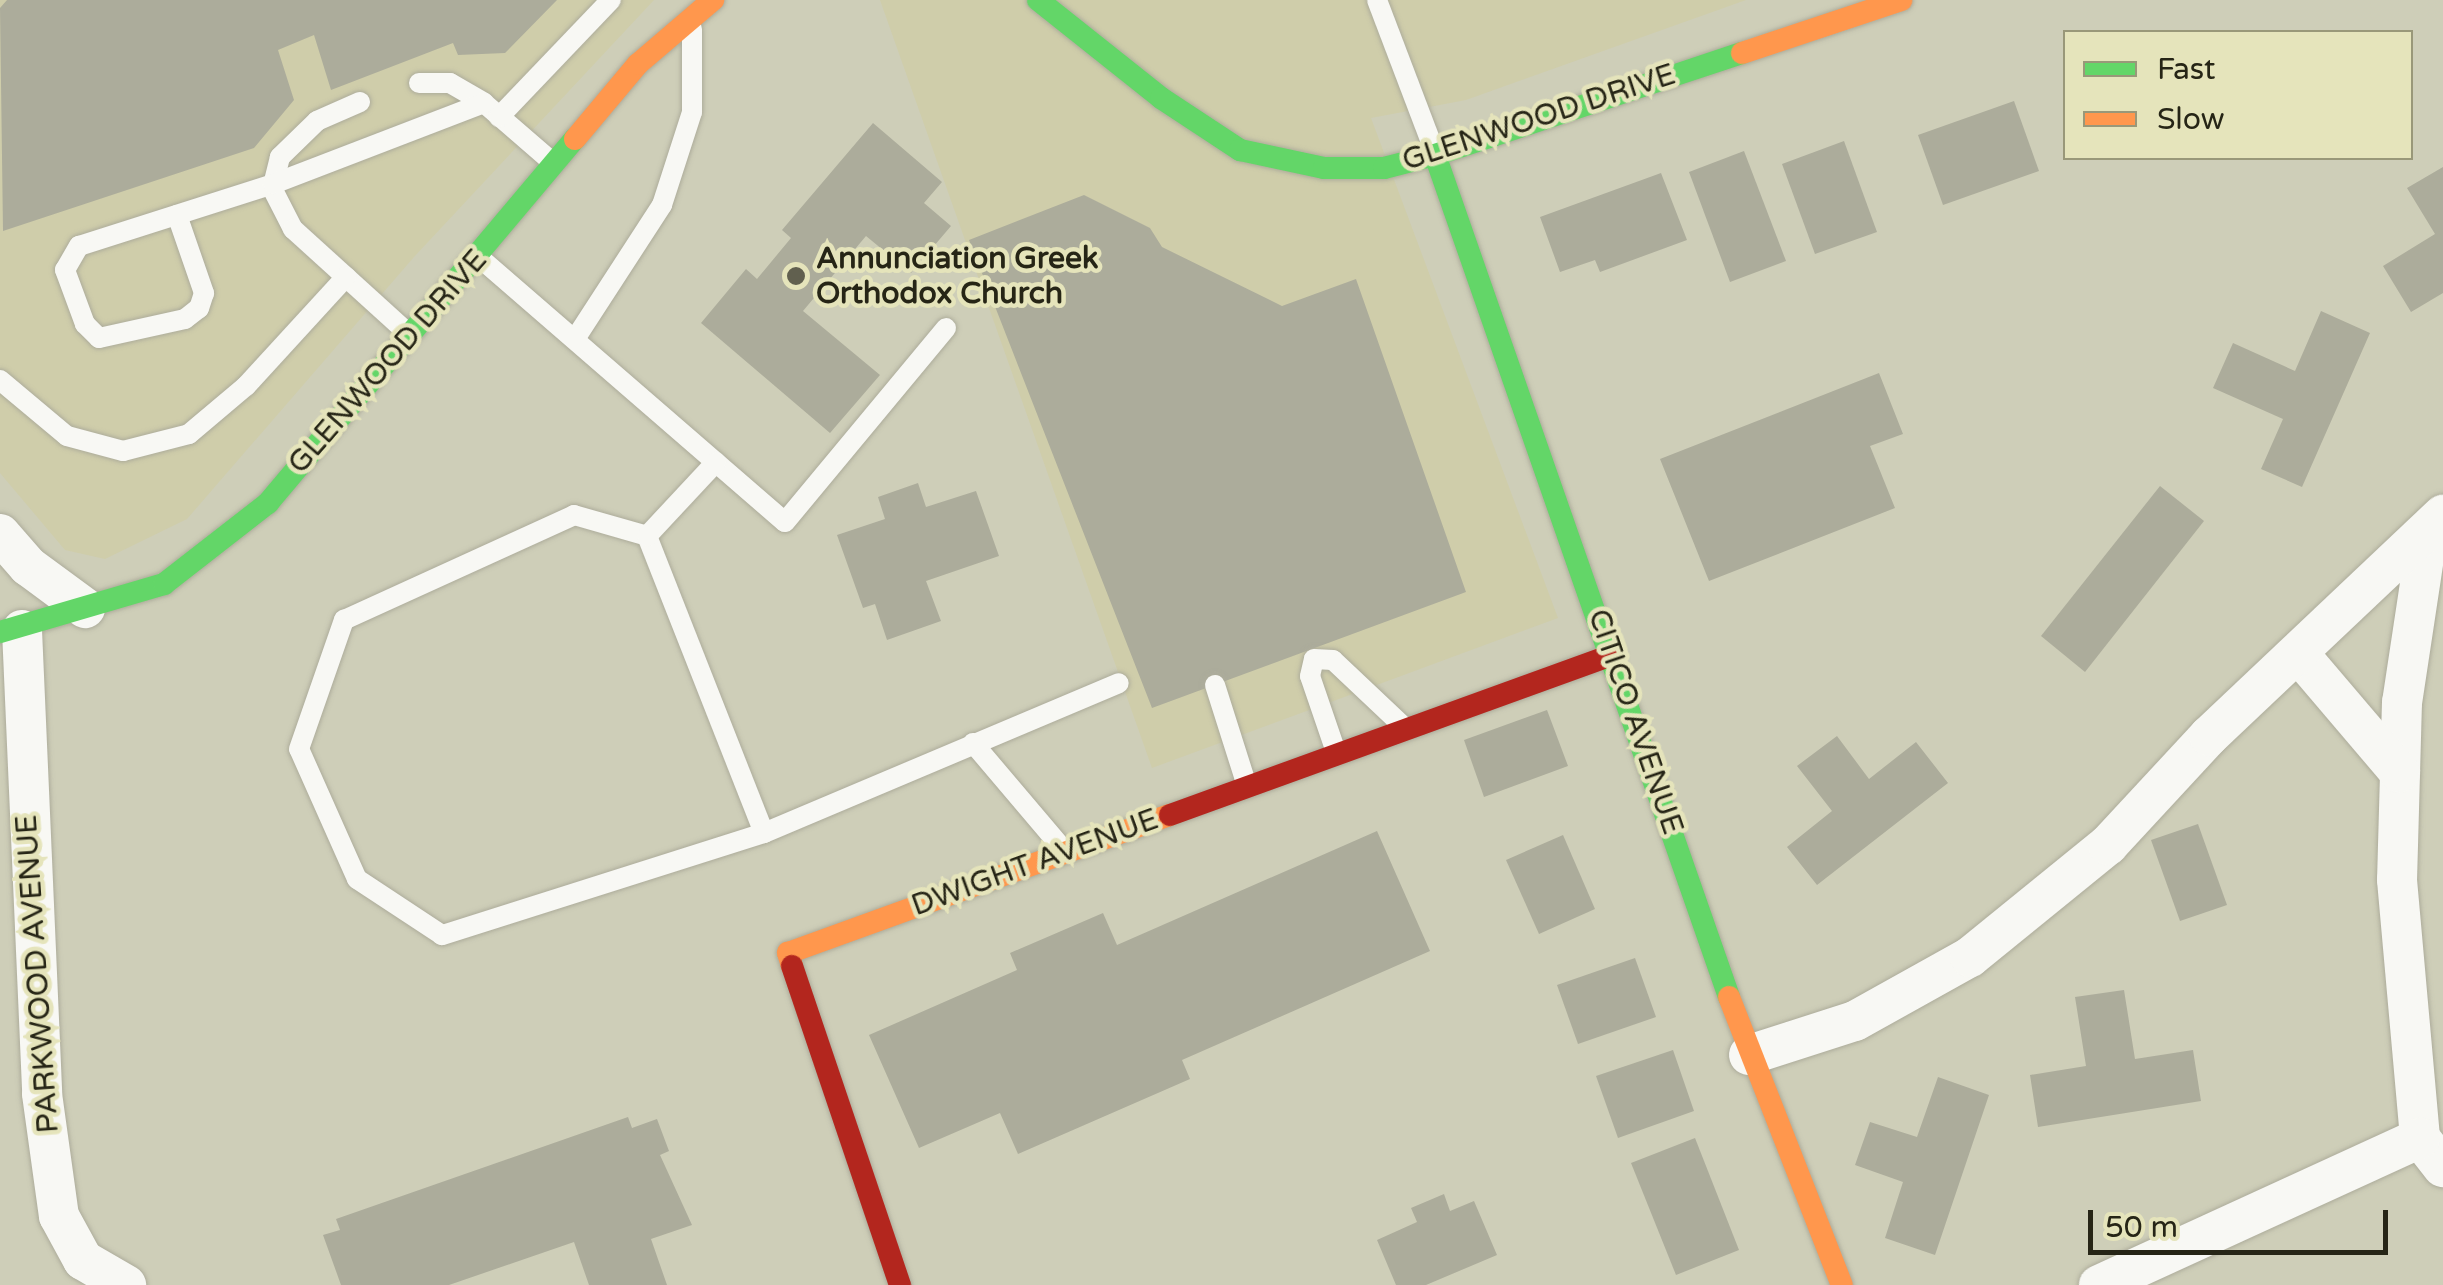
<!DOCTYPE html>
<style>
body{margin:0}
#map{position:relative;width:2443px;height:1285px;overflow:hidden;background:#ceceb8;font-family:"Varela Round",sans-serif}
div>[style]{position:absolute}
.built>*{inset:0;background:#cfcdaa}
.building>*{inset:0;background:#acac9b}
.roads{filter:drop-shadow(0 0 2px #adac9b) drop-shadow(0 0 2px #adac9b)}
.lane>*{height:20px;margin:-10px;padding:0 10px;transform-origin:10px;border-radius:10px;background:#f8f8f4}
.street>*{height:40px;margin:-20px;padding:0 20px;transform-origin:20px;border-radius:20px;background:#f8f8f4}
.fast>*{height:22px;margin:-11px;padding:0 11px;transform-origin:11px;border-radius:11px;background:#63d668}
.slow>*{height:22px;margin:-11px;padding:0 11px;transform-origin:11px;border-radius:11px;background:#ff974d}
.jam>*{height:22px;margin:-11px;padding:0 11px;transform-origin:11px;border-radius:11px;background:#b3261e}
.dots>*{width:28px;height:28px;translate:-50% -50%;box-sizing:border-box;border:5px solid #e5e4bb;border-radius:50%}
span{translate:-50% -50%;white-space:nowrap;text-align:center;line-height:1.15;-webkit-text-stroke:9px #e5e4bb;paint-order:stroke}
.street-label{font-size:30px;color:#262516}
.poi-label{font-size:30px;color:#262516;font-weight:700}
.left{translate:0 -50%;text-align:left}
.legend{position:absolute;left:2063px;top:30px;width:350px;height:130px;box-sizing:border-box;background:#e5e4bb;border:2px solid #999879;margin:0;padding:12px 18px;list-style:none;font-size:30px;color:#262516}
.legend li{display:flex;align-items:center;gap:20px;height:50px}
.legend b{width:50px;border:2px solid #999879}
.scale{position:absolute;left:2088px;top:1210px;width:300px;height:45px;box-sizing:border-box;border:5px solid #262516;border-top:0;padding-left:12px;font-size:30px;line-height:35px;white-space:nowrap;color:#262516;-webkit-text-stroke:8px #e5e4bb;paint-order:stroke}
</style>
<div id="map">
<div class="built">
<div style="clip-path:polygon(0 0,654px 0,414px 257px,187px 519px,105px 559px,65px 550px,0 473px)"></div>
<div style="clip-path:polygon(880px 0,1746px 0,1466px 100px,1371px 118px,1558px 618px,1152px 768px)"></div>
</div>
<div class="building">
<div style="clip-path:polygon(7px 0,557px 0,505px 53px,458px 55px,453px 43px,331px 90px,314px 35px,278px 50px,294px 100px,254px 148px,3px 231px,0 8px)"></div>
<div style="clip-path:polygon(2014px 101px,2039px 171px,1943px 205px,1918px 135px)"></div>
<div style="clip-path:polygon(873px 123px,942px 182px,924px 203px,951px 226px,911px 273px,866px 236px,803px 311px,880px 375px,830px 433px,701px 323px,746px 269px,757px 279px,791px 238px,782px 230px)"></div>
<div style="clip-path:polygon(1844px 141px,1877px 232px,1815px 254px,1782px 164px)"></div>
<div style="clip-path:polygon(1744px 151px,1786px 261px,1730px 282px,1689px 172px)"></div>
<div style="clip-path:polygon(2443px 167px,2443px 293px,2411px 312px,2383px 266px,2435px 234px,2407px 188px)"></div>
<div style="clip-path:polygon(1661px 173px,1687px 240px,1600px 272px,1595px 260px,1560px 272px,1540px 217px)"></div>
<div style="clip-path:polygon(1084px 195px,1150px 228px,1162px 247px,1282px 306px,1356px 279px,1466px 592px,1152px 708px,969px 240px)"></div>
<div style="clip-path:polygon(2321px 311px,2370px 333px,2302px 487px,2261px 469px,2283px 419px,2213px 388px,2233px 343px,2295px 371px)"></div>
<div style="clip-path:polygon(1879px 373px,1903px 434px,1870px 446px,1895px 508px,1709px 581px,1660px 459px)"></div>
<div style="clip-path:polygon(918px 483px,926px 507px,976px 491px,999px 556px,926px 581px,941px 621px,887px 640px,875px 604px,863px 608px,837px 535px,885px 519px,878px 497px)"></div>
<div style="clip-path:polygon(2160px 486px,2204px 521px,2085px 672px,2041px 636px)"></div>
<div style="clip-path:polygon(1547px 710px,1568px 766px,1484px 797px,1464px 740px)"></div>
<div style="clip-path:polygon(1837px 736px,1869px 779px,1916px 742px,1948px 783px,1817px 885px,1787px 847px,1832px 811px,1797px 766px)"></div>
<div style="clip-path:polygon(2198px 824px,2227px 905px,2180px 921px,2151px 840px)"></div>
<div style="clip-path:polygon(1377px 831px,1430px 951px,1182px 1060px,1190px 1079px,1018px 1154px,1000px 1113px,919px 1148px,869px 1035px,1017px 970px,1010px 953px,1103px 913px,1117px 945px)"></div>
<div style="clip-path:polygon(1563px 835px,1595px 909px,1539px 934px,1506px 860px)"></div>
<div style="clip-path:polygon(1635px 958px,1656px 1017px,1578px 1044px,1557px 985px)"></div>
<div style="clip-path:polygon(2124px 990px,2135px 1059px,2193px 1050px,2201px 1101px,2038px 1127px,2030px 1075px,2086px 1066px,2075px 997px)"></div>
<div style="clip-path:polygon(1673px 1050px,1694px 1111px,1618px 1138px,1596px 1076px)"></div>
<div style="clip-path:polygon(1938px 1077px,1989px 1095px,1935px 1255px,1885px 1238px,1903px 1182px,1855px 1165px,1870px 1122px,1917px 1137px)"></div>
<div style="clip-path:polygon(628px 1117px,632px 1128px,657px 1119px,669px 1151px,660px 1155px,692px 1225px,651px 1239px,667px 1285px,589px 1285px,574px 1242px,449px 1285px,341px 1285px,323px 1235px,340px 1230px,336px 1219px)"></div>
<div style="clip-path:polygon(1695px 1138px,1739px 1250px,1676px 1275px,1631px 1163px)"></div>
<div style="clip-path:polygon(1444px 1194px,1450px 1211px,1474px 1201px,1497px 1255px,1426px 1285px,1396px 1285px,1377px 1240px,1417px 1222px,1411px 1208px)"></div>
</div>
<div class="roads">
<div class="lane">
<div style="left:1377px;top:0;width:164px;rotate:69.2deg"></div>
<div style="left:419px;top:83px;width:31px"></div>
<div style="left:450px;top:83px;width:39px;rotate:30deg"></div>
<div style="left:484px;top:103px;width:90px;rotate:40.9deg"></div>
<div style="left:360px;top:102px;width:47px;rotate:156.2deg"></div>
<div style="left:317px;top:121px;width:52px;rotate:135.8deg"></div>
<div style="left:280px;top:157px;width:32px;rotate:104deg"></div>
<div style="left:272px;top:188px;width:46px;rotate:62.9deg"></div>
<div style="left:293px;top:229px;width:156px;rotate:42.2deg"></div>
<div style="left:499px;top:117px;width:162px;rotate:-46.3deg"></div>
<div style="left:177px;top:215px;width:83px;rotate:70.9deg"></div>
<div style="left:204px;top:293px;width:16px;rotate:108deg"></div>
<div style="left:199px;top:308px;width:18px;rotate:142deg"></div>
<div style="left:185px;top:319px;width:88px;rotate:167.5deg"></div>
<div style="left:99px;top:338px;width:20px;rotate:-135deg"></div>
<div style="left:85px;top:324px;width:58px;rotate:-110.3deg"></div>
<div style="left:65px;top:270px;width:28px;rotate:-60deg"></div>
<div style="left:79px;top:246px;width:204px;rotate:-17.7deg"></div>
<div style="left:273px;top:184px;width:226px;rotate:-21deg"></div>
<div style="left:480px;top:258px;width:403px;rotate:40.9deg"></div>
<div style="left:785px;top:522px;width:252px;rotate:-50.3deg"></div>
<div style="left:575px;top:339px;width:160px;rotate:-57deg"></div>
<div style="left:662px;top:205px;width:98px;rotate:-72.1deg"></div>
<div style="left:692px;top:112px;width:83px;rotate:-90deg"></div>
<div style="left:0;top:380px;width:87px;rotate:39.9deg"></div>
<div style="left:67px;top:436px;width:58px;rotate:15deg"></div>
<div style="left:123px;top:451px;width:68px;rotate:-14.4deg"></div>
<div style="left:189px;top:434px;width:75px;rotate:-40.1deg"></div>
<div style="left:246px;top:386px;width:148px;rotate:-47.5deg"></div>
<div style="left:647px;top:536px;width:319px;rotate:68.5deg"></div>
<div style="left:764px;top:833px;width:338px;rotate:162.4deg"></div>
<div style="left:442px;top:935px;width:102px;rotate:-146.6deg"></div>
<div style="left:357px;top:879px;width:142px;rotate:-114deg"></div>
<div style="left:299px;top:749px;width:137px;rotate:-70.8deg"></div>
<div style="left:344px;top:620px;width:253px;rotate:-24.5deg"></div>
<div style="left:574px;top:515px;width:76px;rotate:16deg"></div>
<div style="left:647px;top:536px;width:101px;rotate:-47deg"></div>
<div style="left:1215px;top:685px;width:103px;rotate:72.4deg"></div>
<div style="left:973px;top:743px;width:138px;rotate:49.7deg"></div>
<div style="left:1336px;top:752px;width:80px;rotate:-108.9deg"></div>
<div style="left:1310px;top:676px;width:17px;rotate:-77deg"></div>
<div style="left:1314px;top:659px;width:19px;rotate:3deg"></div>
<div style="left:1333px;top:660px;width:95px;rotate:43.3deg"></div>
<div style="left:764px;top:833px;width:385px;rotate:-22.9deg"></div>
</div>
<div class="street">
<div style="left:2428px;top:531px;width:173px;rotate:98.6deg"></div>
<div style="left:2402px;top:702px;width:178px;rotate:91.6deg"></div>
<div style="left:2397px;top:880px;width:259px;rotate:84.9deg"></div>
<div style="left:2420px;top:1138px;width:37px;rotate:52deg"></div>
<div style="left:0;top:534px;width:43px;rotate:48.8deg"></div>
<div style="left:28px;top:566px;width:71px;rotate:36.4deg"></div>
<div style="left:22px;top:630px;width:464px;rotate:87.5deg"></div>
<div style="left:42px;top:1094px;width:123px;rotate:82.1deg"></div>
<div style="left:59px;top:1216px;width:50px;rotate:61.4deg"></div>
<div style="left:83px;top:1260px;width:50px;rotate:30.2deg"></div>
<div style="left:2298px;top:653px;width:157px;rotate:49.6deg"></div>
<div style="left:1749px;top:1055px;width:111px;rotate:-17.8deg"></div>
<div style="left:1855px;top:1021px;width:132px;rotate:-29.1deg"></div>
<div style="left:1970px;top:957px;width:178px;rotate:-39.1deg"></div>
<div style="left:2108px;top:845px;width:149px;rotate:-47.2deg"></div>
<div style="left:2209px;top:736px;width:322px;rotate:-43.4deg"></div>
<div style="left:2099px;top:1285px;width:353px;rotate:-24.6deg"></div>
</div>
<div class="fast">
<div style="left:1038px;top:0;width:157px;rotate:38.5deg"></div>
<div style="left:1161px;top:98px;width:95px;rotate:33.4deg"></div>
<div style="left:1240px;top:150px;width:86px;rotate:12.1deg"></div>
<div style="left:1324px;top:168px;width:60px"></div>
<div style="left:1384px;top:168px;width:53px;rotate:-14.3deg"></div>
<div style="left:1435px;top:155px;width:324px;rotate:-18.4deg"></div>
<div style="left:1435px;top:155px;width:892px;rotate:70.75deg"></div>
<div style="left:0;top:632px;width:171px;rotate:-16.3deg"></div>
<div style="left:164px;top:584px;width:132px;rotate:-37.9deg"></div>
<div style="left:268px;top:503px;width:476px;rotate:-49.9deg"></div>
</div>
<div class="slow">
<div style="left:1742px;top:53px;width:168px;rotate:-18.4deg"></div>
<div style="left:575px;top:139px;width:98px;rotate:-50deg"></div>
<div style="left:638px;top:64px;width:99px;rotate:-40.5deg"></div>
<div style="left:792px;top:966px;width:14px;rotate:-107deg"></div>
<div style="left:788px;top:953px;width:406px;rotate:-19.9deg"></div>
<div style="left:1729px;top:997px;width:309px;rotate:68.6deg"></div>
</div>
<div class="jam">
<div style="left:1170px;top:815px;width:471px;rotate:-19.9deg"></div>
<div style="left:792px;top:966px;width:337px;rotate:71.3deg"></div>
</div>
</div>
<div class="dots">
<div style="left:796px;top:276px;background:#61604f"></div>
</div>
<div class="street-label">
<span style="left:1539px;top:118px;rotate:-18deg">GLENWOOD DRIVE</span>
<span style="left:388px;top:362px;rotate:-49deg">GLENWOOD DRIVE</span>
<span style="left:1635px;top:722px;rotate:71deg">CITICO AVENUE</span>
<span style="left:1035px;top:863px;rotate:-20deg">DWIGHT AVENUE</span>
<span style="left:38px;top:974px;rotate:-94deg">PARKWOOD AVENUE</span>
</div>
<div class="poi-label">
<span class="left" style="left:816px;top:276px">Annunciation Greek<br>Orthodox Church</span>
</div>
<ul class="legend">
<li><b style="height:12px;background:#63d668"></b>Fast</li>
<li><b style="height:12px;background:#ff974d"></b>Slow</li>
</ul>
<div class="scale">50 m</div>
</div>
